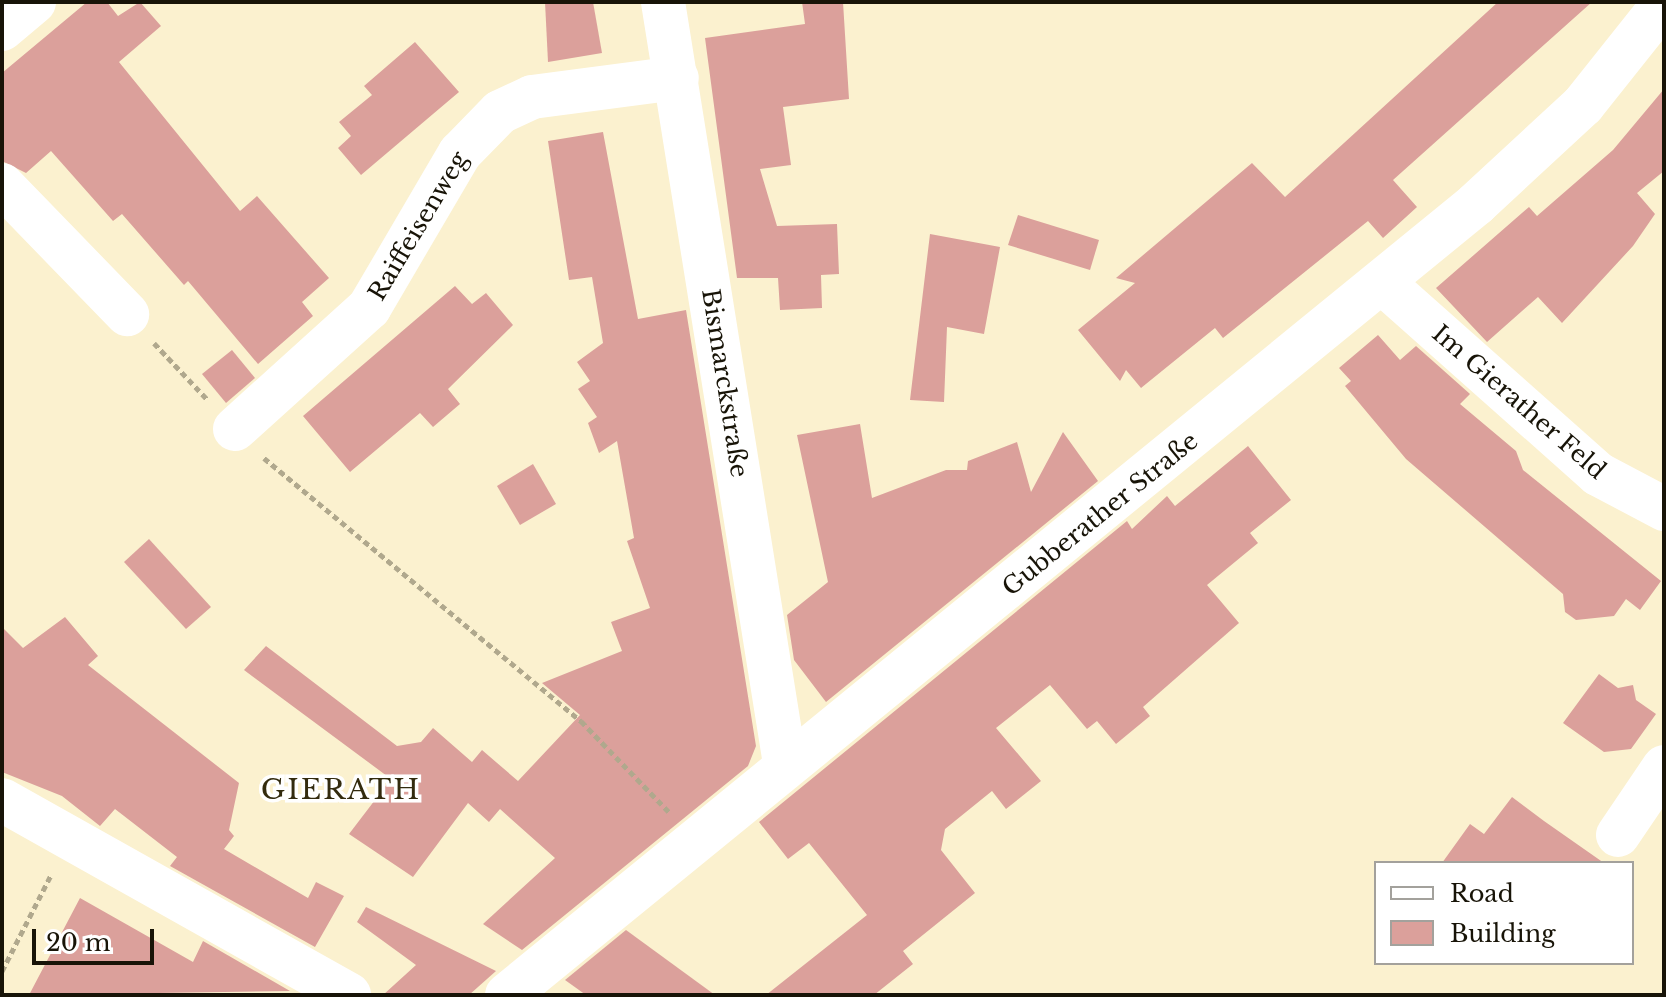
<!DOCTYPE html>
<meta charset="utf-8">
<style>
body{margin:0}
#map{position:relative;width:1666px;height:997px;overflow:hidden;background:#fbf1cf;font-family:"Libre Baskerville",serif}
div>[style]{position:absolute}
.building>*{inset:0;background:#dba09b}
.path>*{height:5px;margin-top:-2.5px;transform-origin:0;background:repeating-linear-gradient(90deg,#b0a88d 0 6px,transparent 0 10px)}
.minor>*{height:44px;margin:-22px;padding:0 22px;transform-origin:22px;border-radius:22px;background:#fff}
.major>*{height:44px;margin:-22px;padding:0 22px;transform-origin:22px;border-radius:22px;background:#fff}
span{translate:-50% -50%;white-space:nowrap;text-align:center;line-height:1.15;-webkit-text-stroke:7px #fff;paint-order:stroke}
.street-label{font-size:24px;color:#181408}
.quarter-label{font-size:28px;color:#332b0e;letter-spacing:2px}
.frame{position:absolute;inset:0;border:4px solid #181408;pointer-events:none}
.legend{position:absolute;left:1374px;top:861px;width:260px;height:104px;box-sizing:border-box;background:#fff;border:2px solid #a3a19c;margin:0;padding:10px 14px;list-style:none;font-size:24px;color:#181408}
.legend li{display:flex;align-items:center;gap:16px;height:40px}
.legend b{width:40px;border:2px solid #a3a19c}
.scale{position:absolute;left:32px;top:929px;width:122px;height:36px;box-sizing:border-box;border:4px solid #181408;border-top:0;padding-left:10px;font-size:24px;line-height:28px;white-space:nowrap;color:#181408;-webkit-text-stroke:6px #fff;paint-order:stroke}
</style>
<div id="map">
<div class="building">
<div style="clip-path:polygon(87px 2px,107px 2px,118px 16px,140px 2px,161px 26px,119px 62px,240px 211px,257px 196px,329px 278px,302px 302px,313px 316px,258px 364px,188px 281px,184px 285px,122px 214px,113px 221px,51px 151px,26px 173px,2px 161px,2px 73px)"></div>
<div style="clip-path:polygon(545px 2px,593px 2px,602px 53px,548px 62px)"></div>
<div style="clip-path:polygon(802px 2px,843px 2px,849px 99px,783px 107px,791px 165px,760px 169px,777px 226px,837px 224px,839px 274px,821px 275px,822px 308px,780px 310px,778px 278px,737px 278px,705px 38px,805px 24px)"></div>
<div style="clip-path:polygon(1498px 2px,1592px 2px,1393px 180px,1417px 207px,1383px 238px,1368px 221px,1223px 338px,1215px 328px,1141px 388px,1126px 370px,1120px 381px,1078px 330px,1135px 283px,1116px 278px,1252px 163px,1285px 197px)"></div>
<div style="clip-path:polygon(415px 42px,459px 92px,361px 175px,338px 148px,351px 136px,339px 122px,372px 95px,364px 86px)"></div>
<div style="clip-path:polygon(1664px 89px,1664px 171px,1637px 193px,1655px 214px,1633px 246px,1562px 323px,1538px 297px,1487px 342px,1436px 288px,1529px 207px,1537px 216px,1613px 150px)"></div>
<div style="clip-path:polygon(603px 132px,638px 319px,686px 310px,756px 746px,748px 766px,522px 950px,483px 924px,555px 858px,500px 809px,489px 822px,468px 803px,413px 877px,349px 834px,391px 779px,244px 670px,266px 646px,397px 746px,421px 742px,433px 728px,472px 762px,482px 750px,518px 781px,580px 715px,542px 683px,622px 651px,611px 622px,650px 608px,627px 541px,634px 538px,617px 441px,599px 453px,588px 423px,597px 417px,578px 389px,590px 381px,577px 362px,603px 343px,592px 277px,569px 280px,548px 141px)"></div>
<div style="clip-path:polygon(1018px 215px,1099px 240px,1090px 270px,1008px 245px)"></div>
<div style="clip-path:polygon(930px 234px,1000px 247px,984px 334px,947px 327px,944px 402px,910px 400px)"></div>
<div style="clip-path:polygon(455px 286px,472px 304px,486px 293px,513px 325px,448px 389px,460px 404px,433px 427px,420px 413px,350px 472px,303px 416px)"></div>
<div style="clip-path:polygon(1378px 335px,1400px 360px,1416px 346px,1470px 394px,1460px 404px,1516px 451px,1523px 470px,1661px 581px,1640px 610px,1626px 599px,1614px 616px,1576px 620px,1565px 612px,1563px 594px,1406px 459px,1345px 386px,1351px 381px,1339px 368px)"></div>
<div style="clip-path:polygon(232px 350px,255px 378px,226px 403px,202px 374px)"></div>
<div style="clip-path:polygon(860px 424px,872px 498px,946px 470px,967px 470px,968px 461px,1017px 442px,1031px 492px,1063px 432px,1098px 481px,826px 702px,794px 660px,787px 615px,828px 582px,797px 435px)"></div>
<div style="clip-path:polygon(1248px 446px,1291px 500px,1250px 533px,1258px 543px,1207px 585px,1239px 623px,1143px 707px,1150px 716px,1116px 744px,1097px 721px,1087px 729px,1050px 685px,996px 728px,1041px 781px,1006px 809px,992px 791px,945px 829px,941px 850px,975px 893px,903px 951px,913px 964px,874px 995px,766px 995px,867px 915px,809px 843px,788px 859px,759px 822px,1127px 521px,1132px 529px,1167px 496px,1175px 506px)"></div>
<div style="clip-path:polygon(533px 464px,556px 504px,520px 525px,497px 486px)"></div>
<div style="clip-path:polygon(149px 539px,211px 607px,186px 629px,124px 562px)"></div>
<div style="clip-path:polygon(65px 617px,98px 656px,88px 665px,239px 783px,229px 830px,234px 836px,224px 849px,308px 898px,316px 882px,344px 896px,315px 947px,170px 866px,177px 857px,115px 809px,100px 826px,62px 796px,2px 772px,2px 627px,23px 648px)"></div>
<div style="clip-path:polygon(1599px 674px,1618px 688px,1633px 685px,1636px 700px,1656px 714px,1631px 749px,1604px 752px,1563px 723px)"></div>
<div style="clip-path:polygon(1512px 797px,1544px 821px,1604px 863px,1442px 863px,1470px 824px,1484px 834px)"></div>
<div style="clip-path:polygon(80px 898px,193px 962px,203px 941px,290px 991px,29px 995px)"></div>
<div style="clip-path:polygon(366px 907px,496px 971px,469px 995px,383px 995px,416px 965px,357px 922px)"></div>
<div style="clip-path:polygon(626px 930px,715px 995px,586px 995px,565px 980px)"></div>
</div>
<div class="path">
<div style="left:154px;top:343px;width:77px;rotate:46.6deg"></div>
<div style="left:264px;top:458px;width:412px;rotate:39.7deg"></div>
<div style="left:581px;top:721px;width:127px;rotate:46deg"></div>
<div style="left:2px;top:971px;width:108px;rotate:-63deg"></div>
</div>
<div class="minor">
<div style="left:663px;top:2px;width:772px;rotate:80.9deg"></div>
<div style="left:2px;top:29px;width:42px;rotate:-40.2deg"></div>
<div style="left:2px;top:185px;width:180px;rotate:45.9deg"></div>
<div style="left:1383px;top:283px;width:288px;rotate:41.6deg"></div>
<div style="left:1598px;top:474px;width:75px;rotate:27.9deg"></div>
<div style="left:235px;top:429px;width:181px;rotate:-42.1deg"></div>
<div style="left:369px;top:308px;width:180px;rotate:-59.6deg"></div>
<div style="left:460px;top:153px;width:57px;rotate:-45.7deg"></div>
<div style="left:500px;top:112px;width:35px;rotate:-25deg"></div>
<div style="left:532px;top:97px;width:146px;rotate:-7.5deg"></div>
<div style="left:1618px;top:835px;width:82px;rotate:-55.9deg"></div>
<div style="left:507px;top:995px;width:1251px;rotate:-39.22deg"></div>
<div style="left:1476px;top:204px;width:146px;rotate:-42.8deg"></div>
<div style="left:1583px;top:105px;width:130px;rotate:-51.5deg"></div>
</div>
<div class="major">
<div style="left:2px;top:800px;width:398px;rotate:29.3deg"></div>
</div>
<div class="street-label">
<span style="left:418px;top:226px;rotate:-59deg">Raiffeisenweg</span>
<span style="left:725px;top:383px;rotate:81deg">Bismarckstraße</span>
<span style="left:1519px;top:402px;rotate:41deg">Im Gierather Feld</span>
<span style="left:1100px;top:514px;rotate:-39deg">Gubberather Straße</span>
</div>
<div class="quarter-label">
<span style="left:341px;top:790px">GIERATH</span>
</div>
<div class="frame"></div>
<ul class="legend">
<li><b style="height:10px;background:#fff"></b>Road</li>
<li><b style="height:22px;background:#dba09b"></b>Building</li>
</ul>
<div class="scale">20 m</div>
</div>
